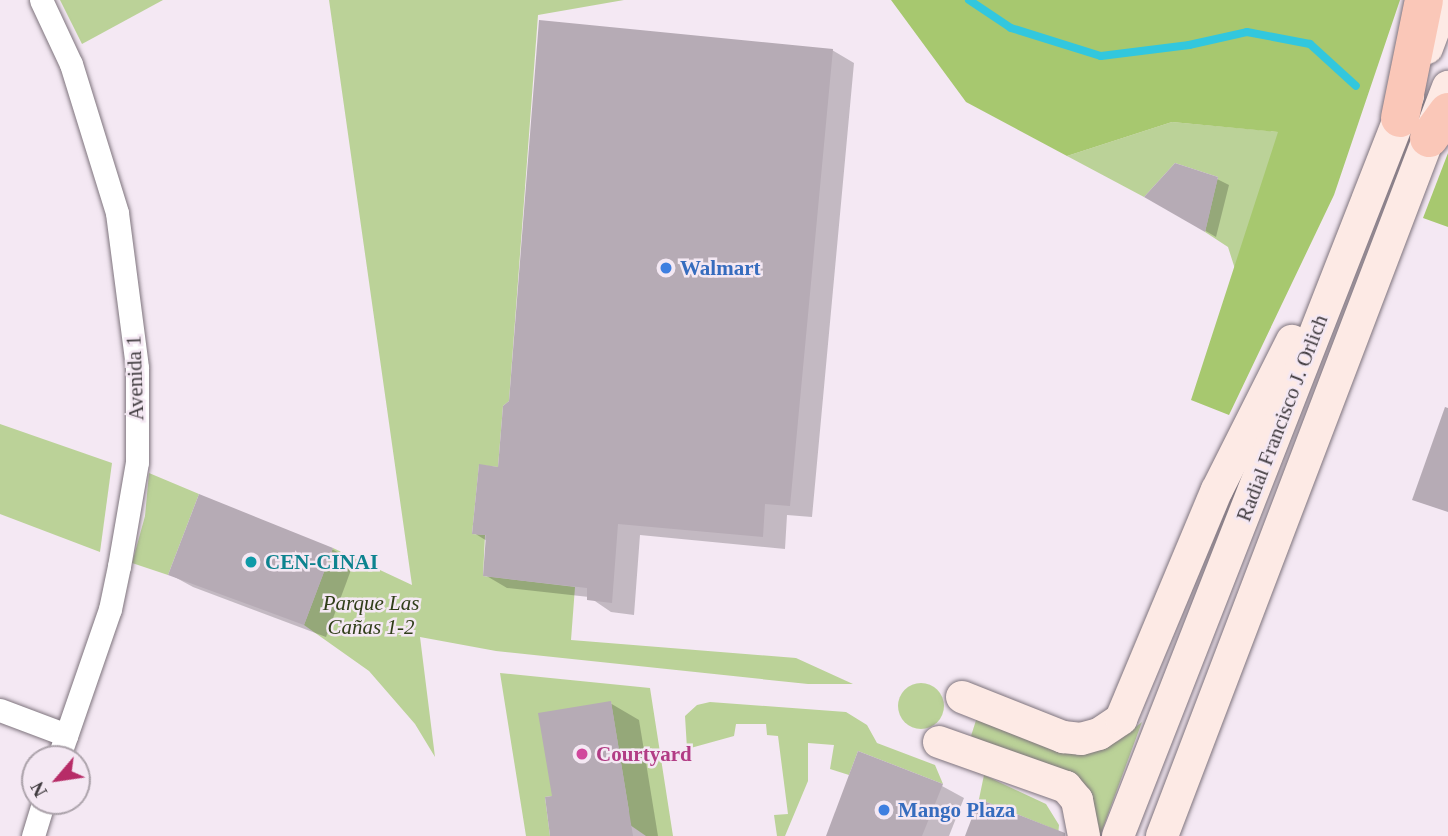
<!DOCTYPE html>
<meta charset="utf-8">
<style>
body{margin:0}
#map{position:relative;width:1448px;height:836px;overflow:hidden;background:#f4e8f3;font-family:"Times New Roman",serif}
div>[style]{position:absolute}
.green>*{inset:0;background:#bbd298}
.round{border-radius:50%}
.forest>*{inset:0;background:#a7c86f}
.shadow>*{inset:0;background:#0003}
.stream>*{height:8px;margin:-4px;padding:0 4px;transform-origin:4px;border-radius:4px;background:#32c7de}
.building>*{inset:0;background:#b6abb5}
.roads{filter:drop-shadow(0 0 2px #7e747d) drop-shadow(0 0 2px #7e747d)}
.minor>*{height:23px;margin:-11.5px;padding:0 11.5px;transform-origin:11.5px;border-radius:11.5px;background:#fff}
.secondary>*{height:32px;margin:-16px;padding:0 16px;transform-origin:16px;border-radius:16px;background:#fdeae5}
.trunk>*{height:38px;margin:-19px;padding:0 19px;transform-origin:19px;border-radius:19px;background:#fac7b8}
.dots>*{width:19px;height:19px;translate:-50% -50%;box-sizing:border-box;border:4px solid #f4e8f3;border-radius:50%}
span{translate:-50% -50%;white-space:nowrap;text-align:center;line-height:1.15;-webkit-text-stroke:5px #f4e8f3;paint-order:stroke}
.shop-label{font-size:21px;color:#366cbe;font-weight:700}
.left{translate:0 -50%;text-align:left}
.street-label{font-size:21px;color:#403b3f}
.culture-label{font-size:21px;color:#0d838f;font-weight:700}
.park-label{font-size:21px;color:#303e19;font-style:italic}
.hotel-label{font-size:21px;color:#b23c85;font-weight:700}
.north{position:absolute;left:21px;top:745px;width:70px;height:70px;box-sizing:border-box;background:#f4e8f3;border:2px solid #aca3ab;border-radius:50%;rotate:241deg;font-size:19px;font-weight:700;line-height:28px;text-align:center;color:#403b3f}
.north::after{content:'';display:block;margin:auto;width:24px;height:32px;background:#b72c67;clip-path:polygon(50% 0,100% 100%,50% 72%,0 100%)}
</style>
<div id="map">
<div class="green">
<div style="clip-path:polygon(60px 0,163px 0,82px 44px)"></div>
<div style="clip-path:polygon(329px 0,624px 0,538px 15px,509px 401px,503px 406px,498px 467px,479px 465px,472px 534px,485px 535px,483px 576px,575px 587px,571px 640px,796px 658px,853px 684px,808px 684px,496px 651px,420px 637px,435px 757px,415px 724px,369px 671px,304px 625px,333px 548px,412px 585px)"></div>
<div style="clip-path:polygon(1172px 122px,1279px 132px,1235px 269px,1228px 247px,1205px 232px,1218px 177px,1175px 163px,1144px 197px,1067px 156px)"></div>
<div style="clip-path:polygon(0 424px,112px 463px,100px 552px,0 514px)"></div>
<div style="clip-path:polygon(149px 473px,199px 494px,168px 575px,132px 563px,145px 516px)"></div>
<div style="clip-path:polygon(500px 673px,650px 688px,673px 836px,646px 836px,614px 814px,629px 811px,611px 702px,552px 796px,545px 797px,550px 836px,526px 836px)"></div>
<div class="round" style="left:898px;top:683px;width:46px;height:46px"></div>
<div style="clip-path:polygon(710px 702px,846px 712px,867px 725px,877px 743px,935px 765px,943px 784px,858px 751px,849px 775px,830px 769px,834px 745px,808px 743px,808px 781px,785px 836px,777px 836px,774px 815px,788px 814px,778px 736px,767px 735px,766px 724px,736px 724px,734px 736px,687px 749px,685px 716px,697px 705px)"></div>
<div style="clip-path:polygon(978px 714px,1077px 755px,1118px 741px,1142px 722px,1100px 836px,1095px 836px,1065px 776px,971px 736px)"></div>
<div style="clip-path:polygon(984px 775px,1046px 804px,1059px 825px,1058px 836px,1049px 827px,979px 799px)"></div>
</div>
<div class="forest">
<div style="clip-path:polygon(891px 0,1400px 0,1334px 195px,1229px 415px,1191px 400px,1278px 132px,1172px 122px,1067px 156px,966px 102px)"></div>
<div style="clip-path:polygon(1448px 153px,1448px 227px,1423px 218px)"></div>
</div>
<div class="shadow">
<div style="clip-path:polygon(832px 50px,854px 63px,812px 517px,787px 515px,785px 549px,640px 535px,634px 615px,611px 612px,589px 597px,507px 588px,485px 575px,487px 541px,474px 533px,499px 469px)"></div>
<div style="clip-path:polygon(1217px 179px,1229px 185px,1216px 237px,1147px 197px)"></div>
<div style="clip-path:polygon(332px 549px,354px 562px,326px 637px,193px 587px,171px 575px)"></div>
<div style="clip-path:polygon(610px 703px,639px 720px,658px 836px,552px 836px,554px 797px)"></div>
<div style="clip-path:polygon(942px 786px,964px 798px,949px 836px,827px 836px)"></div>
</div>
<div class="stream">
<div style="left:969px;top:0;width:50px;rotate:33.7deg"></div>
<div style="left:1011px;top:28px;width:94px;rotate:17.3deg"></div>
<div style="left:1101px;top:56px;width:89px;rotate:-7.1deg"></div>
<div style="left:1189px;top:45px;width:59px;rotate:-12.6deg"></div>
<div style="left:1247px;top:32px;width:64px;rotate:10.8deg"></div>
<div style="left:1310px;top:44px;width:62px;rotate:42.4deg"></div>
</div>
<div class="building">
<div style="clip-path:polygon(539px 20px,833px 49px,790px 506px,765px 504px,763px 537px,618px 524px,612px 603px,587px 600px,587px 588px,483px 576px,486px 535px,472px 534px,479px 464px,498px 467px,503px 406px,509px 401px)"></div>
<div style="clip-path:polygon(1175px 163px,1218px 177px,1205px 232px,1144px 197px)"></div>
<div style="clip-path:polygon(1445px 407px,1448px 408px,1448px 512px,1412px 500px)"></div>
<div style="clip-path:polygon(199px 494px,333px 548px,304px 625px,168px 575px)"></div>
<div style="clip-path:polygon(611px 701px,633px 836px,550px 836px,545px 797px,552px 796px,538px 713px)"></div>
<div style="clip-path:polygon(858px 751px,943px 784px,922px 836px,826px 836px)"></div>
<div style="clip-path:polygon(979px 799px,1065px 833px,1065px 836px,965px 836px)"></div>
</div>
<div class="roads">
<div class="minor">
<div style="left:41px;top:0;width:71px;rotate:64.9deg"></div>
<div style="left:71px;top:64px;width:156px;rotate:72.8deg"></div>
<div style="left:117px;top:213px;width:156px;rotate:82.6deg"></div>
<div style="left:137px;top:368px;width:94px;rotate:90deg"></div>
<div style="left:137px;top:462px;width:106px;rotate:99.8deg"></div>
<div style="left:119px;top:566px;width:44px;rotate:101.8deg"></div>
<div style="left:110px;top:609px;width:159px;rotate:109.1deg"></div>
<div style="left:0;top:710px;width:71px;rotate:20.7deg"></div>
<div style="left:33px;top:836px;width:37px;rotate:-73deg"></div>
</div>
<div class="secondary">
<div style="left:1427px;top:48px;width:51px;rotate:-69.4deg"></div>
<div style="left:962px;top:697px;width:109px;rotate:21.6deg"></div>
<div style="left:1063px;top:737px;width:18px;rotate:6deg"></div>
<div style="left:1081px;top:739px;width:19px;rotate:-16deg"></div>
<div style="left:1099px;top:734px;width:27px;rotate:-34deg"></div>
<div style="left:1121px;top:719px;width:248px;rotate:-67.3deg"></div>
<div style="left:1217px;top:490px;width:167px;rotate:-63.3deg"></div>
<div style="left:939px;top:742px;width:135px;rotate:19.5deg"></div>
<div style="left:1066px;top:787px;width:17px;rotate:50deg"></div>
<div style="left:1077px;top:800px;width:37px;rotate:79deg"></div>
<div style="left:1118px;top:836px;width:795px;rotate:-68.6deg"></div>
<div style="left:1162px;top:836px;width:802px;rotate:-69.1deg"></div>
</div>
<div class="trunk">
<div style="left:1400px;top:118px;width:120px;rotate:-78.5deg"></div>
<div style="left:1429px;top:138px;width:32px;rotate:-54deg"></div>
</div>
</div>
<div class="dots">
<div style="left:666px;top:268px;background:#3f7fe0"></div>
<div style="left:251px;top:562px;background:#0f9aa8"></div>
<div style="left:582px;top:754px;background:#d1479c"></div>
<div style="left:884px;top:810px;background:#3f7fe0"></div>
</div>
<div class="shop-label">
<span class="left" style="left:680px;top:268px">Walmart</span>
<span class="left" style="left:898px;top:810px">Mango Plaza</span>
</div>
<div class="street-label">
<span style="left:135px;top:378px;rotate:-92deg">Avenida 1</span>
<span style="left:1282px;top:418px;rotate:-69deg">Radial Francisco J. Orlich</span>
</div>
<div class="culture-label">
<span class="left" style="left:265px;top:562px">CEN-CINAI</span>
</div>
<div class="park-label">
<span style="left:371px;top:615px">Parque Las<br>Cañas 1-2</span>
</div>
<div class="hotel-label">
<span class="left" style="left:596px;top:754px">Courtyard</span>
</div>
<div class="north">N</div>
</div>
